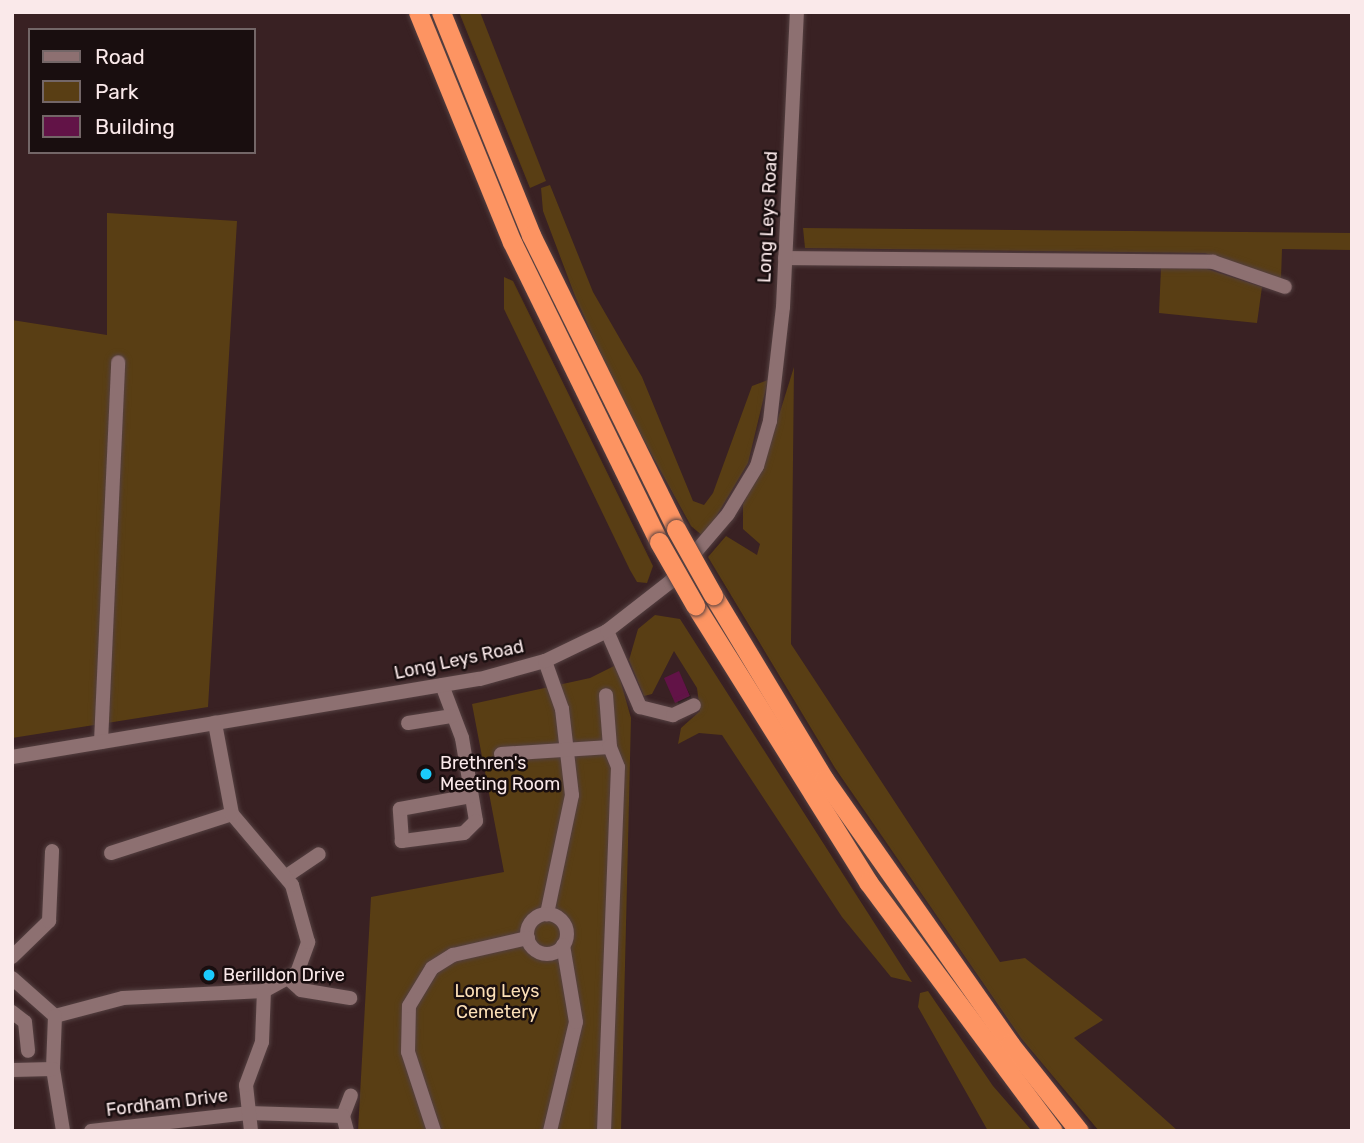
<!DOCTYPE html>
<style>
body{margin:0}
#map{position:relative;width:1364px;height:1143px;overflow:hidden;background:#392123;font-family:Rubik,sans-serif}
div>[style]{position:absolute}
.green>*{inset:0;background:#593e14}
.shadow>*{inset:0;background:#0007}
.building>*{inset:0;background:#621347}
.roads{filter:drop-shadow(0 0 2px #544041) drop-shadow(0 0 2px #544041)}
.minor>*{height:14px;margin:-7px;padding:0 7px;transform-origin:7px;border-radius:7px;background:#8d7071}
.minor>.ring{margin:-7px;padding:0;box-sizing:content-box;background:none;border:14px solid #8d7071;border-radius:50%}
.highway>*{height:19px;margin:-9.5px;padding:0 9.5px;transform-origin:9.5px;border-radius:9.5px;background:#fd9462}
.bridges{filter:drop-shadow(0 0 2px #544041) drop-shadow(0 0 2px #544041)}
.highway-bridge>*{height:19px;margin:-9.5px;padding:0 9.5px;transform-origin:9.5px;border-radius:9.5px;background:#fd9462}
.dots>*{width:19px;height:19px;translate:-50% -50%;box-sizing:border-box;border:4px solid #190e0f;border-radius:50%}
span{translate:-50% -50%;white-space:nowrap;text-align:center;line-height:1.15;-webkit-text-stroke:5px #190e0f;paint-order:stroke}
.street-label{font-size:18px;color:#fae9ea}
.poi-label{font-size:18px;color:#fae9ea}
.left{translate:0 -50%;text-align:left}
.park-label{font-size:18px;color:#fcdfb7}
.frame{position:absolute;inset:0;border:14px solid #fae9ea;pointer-events:none}
.legend{position:absolute;left:28px;top:28px;width:228px;height:126px;box-sizing:border-box;background:#190e0f;border:2px solid #736667;margin:0;padding:9px 12px;list-style:none;font-size:21px;color:#fae9ea}
.legend li{display:flex;align-items:center;gap:14px;height:35px}
.legend b{width:35px;border:2px solid #736667}
</style>
<div id="map">
<div class="green">
<div style="clip-path:polygon(459px 12px,480px 12px,546px 181px,530px 188px)"></div>
<div style="clip-path:polygon(550px 185px,593px 292px,642px 377px,693px 501px,704px 505px,713px 493px,752px 386px,768px 380px,748px 463px,704px 537px,691px 526px,620px 397px,575px 296px,543px 211px,541px 188px)"></div>
<div style="clip-path:polygon(107px 213px,237px 221px,208px 707px,12px 738px,12px 320px,107px 335px)"></div>
<div style="clip-path:polygon(803px 228px,1352px 233px,1352px 250px,1282px 249px,1281px 279px,1205px 253px,805px 248px)"></div>
<div style="clip-path:polygon(1161px 268px,1207px 269px,1262px 287px,1257px 323px,1159px 313px)"></div>
<div style="clip-path:polygon(504px 277px,513px 281px,653px 566px,647px 583px,637px 582px,630px 570px,504px 309px)"></div>
<div style="clip-path:polygon(794px 367px,791px 644px,1000px 962px,1025px 958px,1103px 1020px,1074px 1038px,1178px 1131px,1099px 1131px,1021px 1038px,835px 768px,708px 557px,726px 536px,757px 555px,760px 544px,743px 529px,743px 504px,765px 460px)"></div>
<div style="clip-path:polygon(655px 615px,680px 619px,912px 982px,891px 977px,842px 917px,722px 735px,699px 733px,678px 744px,681px 728px,700px 711px,697px 688px,674px 651px,652px 694px,644px 696px,629px 660px,638px 629px)"></div>
<div style="clip-path:polygon(616px 665px,631px 718px,621px 1131px,358px 1131px,371px 897px,504px 872px,472px 704px,590px 678px)"></div>
<div style="clip-path:polygon(928px 991px,993px 1086px,1032px 1131px,988px 1131px,918px 1007px,920px 993px)"></div>
</div>
<div class="shadow">
<div style="clip-path:polygon(679px 673px,692px 699px,679px 705px,666px 679px)"></div>
</div>
<div class="building">
<div style="clip-path:polygon(679px 671px,690px 696px,675px 703px,664px 678px)"></div>
</div>
<div class="roads">
<div class="minor">
<div style="left:785px;top:258px;width:428px;rotate:0.5deg"></div>
<div style="left:1213px;top:262px;width:76px;rotate:19.1deg"></div>
<div style="left:607px;top:631px;width:83px;rotate:66.5deg"></div>
<div style="left:640px;top:707px;width:34px;rotate:14deg"></div>
<div style="left:673px;top:715px;width:23px;rotate:-25deg"></div>
<div style="left:545px;top:661px;width:51px;rotate:70.5deg"></div>
<div style="left:562px;top:709px;width:87px;rotate:83.4deg"></div>
<div style="left:572px;top:795px;width:122px;rotate:101.9deg"></div>
<div style="left:442px;top:685px;width:57px;rotate:69.3deg"></div>
<div style="left:462px;top:738px;width:84px;rotate:80.4deg"></div>
<div style="left:476px;top:821px;width:17px;rotate:135deg"></div>
<div style="left:464px;top:833px;width:63px;rotate:172.6deg"></div>
<div style="left:402px;top:841px;width:32px;rotate:-94deg"></div>
<div style="left:400px;top:809px;width:72px;rotate:-10.4deg"></div>
<div style="left:408px;top:723px;width:45px;rotate:-9deg"></div>
<div style="left:101px;top:742px;width:380px;rotate:-87.4deg"></div>
<div style="left:501px;top:754px;width:109px;rotate:-3.7deg"></div>
<div style="left:610px;top:747px;width:52px;rotate:-94.4deg"></div>
<div style="left:12px;top:757px;width:474px;rotate:-9.5deg"></div>
<div style="left:480px;top:679px;width:67px;rotate:-15.5deg"></div>
<div style="left:545px;top:661px;width:69px;rotate:-25.8deg"></div>
<div style="left:607px;top:631px;width:80px;rotate:-37.9deg"></div>
<div style="left:670px;top:582px;width:89px;rotate:-49.5deg"></div>
<div style="left:728px;top:514px;width:56px;rotate:-58.9deg"></div>
<div style="left:757px;top:466px;width:47px;rotate:-73.9deg"></div>
<div style="left:770px;top:421px;width:115px;rotate:-83.5deg"></div>
<div style="left:783px;top:307px;width:295px;rotate:-87.3deg"></div>
<div style="left:111px;top:853px;width:127px;rotate:-17.9deg"></div>
<div style="left:288px;top:875px;width:37px;rotate:-34deg"></div>
<div class="ring" style="left:527px;top:914px;width:26px;height:26px"></div>
<div style="left:12px;top:957px;width:52px;rotate:-44.2deg"></div>
<div style="left:49px;top:921px;width:70px;rotate:-87.5deg"></div>
<div style="left:12px;top:978px;width:57px;rotate:41.5deg"></div>
<div style="left:55px;top:1016px;width:70px;rotate:-14.8deg"></div>
<div style="left:123px;top:998px;width:141px;rotate:-2.8deg"></div>
<div style="left:264px;top:991px;width:38px;rotate:-29deg"></div>
<div style="left:297px;top:973px;width:33px;rotate:-70deg"></div>
<div style="left:308px;top:942px;width:59px;rotate:-105.7deg"></div>
<div style="left:292px;top:885px;width:93px;rotate:-130.2deg"></div>
<div style="left:232px;top:814px;width:93px;rotate:-100.6deg"></div>
<div style="left:290px;top:980px;width:15px;rotate:42deg"></div>
<div style="left:301px;top:990px;width:50px;rotate:9.3deg"></div>
<div style="left:12px;top:1012px;width:16px;rotate:38deg"></div>
<div style="left:25px;top:1022px;width:29px;rotate:84deg"></div>
<div style="left:55px;top:1016px;width:53px;rotate:92.2deg"></div>
<div style="left:53px;top:1069px;width:63px;rotate:80.8deg"></div>
<div style="left:12px;top:1070px;width:41px;rotate:-1.4deg"></div>
<div style="left:343px;top:1116px;width:22px;rotate:-69deg"></div>
<div style="left:343px;top:1116px;width:16px;rotate:75deg"></div>
<div style="left:91px;top:1131px;width:158px;rotate:-6.5deg"></div>
<div style="left:248px;top:1113px;width:95px;rotate:1.8deg"></div>
<div style="left:251px;top:1131px;width:46px;rotate:-96.2deg"></div>
<div style="left:246px;top:1085px;width:46px;rotate:-69.6deg"></div>
<div style="left:262px;top:1042px;width:51px;rotate:-87.8deg"></div>
<div style="left:434px;top:1131px;width:83px;rotate:-108.2deg"></div>
<div style="left:408px;top:1052px;width:46px;rotate:-88.8deg"></div>
<div style="left:409px;top:1006px;width:44px;rotate:-58.8deg"></div>
<div style="left:432px;top:968px;width:25px;rotate:-32deg"></div>
<div style="left:453px;top:955px;width:77px;rotate:-12.8deg"></div>
<div style="left:550px;top:1131px;width:112px;rotate:-76.6deg"></div>
<div style="left:576px;top:1022px;width:78px;rotate:-99.6deg"></div>
<div style="left:604px;top:1131px;width:364px;rotate:-87.8deg"></div>
<div style="left:618px;top:767px;width:22px;rotate:-112deg"></div>
</div>
<div class="highway">
<div style="left:418px;top:12px;width:248px;rotate:67.8deg"></div>
<div style="left:512px;top:242px;width:334px;rotate:63.9deg"></div>
<div style="left:441px;top:12px;width:240px;rotate:68deg"></div>
<div style="left:531px;top:235px;width:328px;rotate:63.7deg"></div>
<div style="left:713px;top:595px;width:215px;rotate:58.9deg"></div>
<div style="left:824px;top:779px;width:324px;rotate:54.9deg"></div>
<div style="left:1010px;top:1044px;width:111px;rotate:51.6deg"></div>
<div style="left:695px;top:605px;width:327px;rotate:58deg"></div>
<div style="left:868px;top:882px;width:310px;rotate:53.4deg"></div>
</div>
</div>
<div class="bridges">
<div class="highway-bridge">
<div style="left:676px;top:529px;width:76px;rotate:60.7deg"></div>
<div style="left:659px;top:542px;width:73px;rotate:60.3deg"></div>
</div>
</div>
<div class="dots">
<div style="left:426px;top:774px;background:#1bcafc"></div>
<div style="left:209px;top:975px;background:#1bcafc"></div>
</div>
<div class="street-label">
<span style="left:768px;top:217px;rotate:-87deg">Long Leys Road</span>
<span style="left:459px;top:660px;rotate:-12deg">Long Leys Road</span>
<span style="left:167px;top:1103px;rotate:-7deg">Fordham Drive</span>
</div>
<div class="poi-label">
<span class="left" style="left:440px;top:774px">Brethren's<br>Meeting Room</span>
<span class="left" style="left:223px;top:975px">Berilldon Drive</span>
</div>
<div class="park-label">
<span style="left:497px;top:1002px">Long Leys<br>Cemetery</span>
</div>
<div class="frame"></div>
<ul class="legend">
<li><b style="height:9px;background:#8d7071"></b>Road</li>
<li><b style="height:19px;background:#593e14"></b>Park</li>
<li><b style="height:19px;background:#621347"></b>Building</li>
</ul>
</div>
